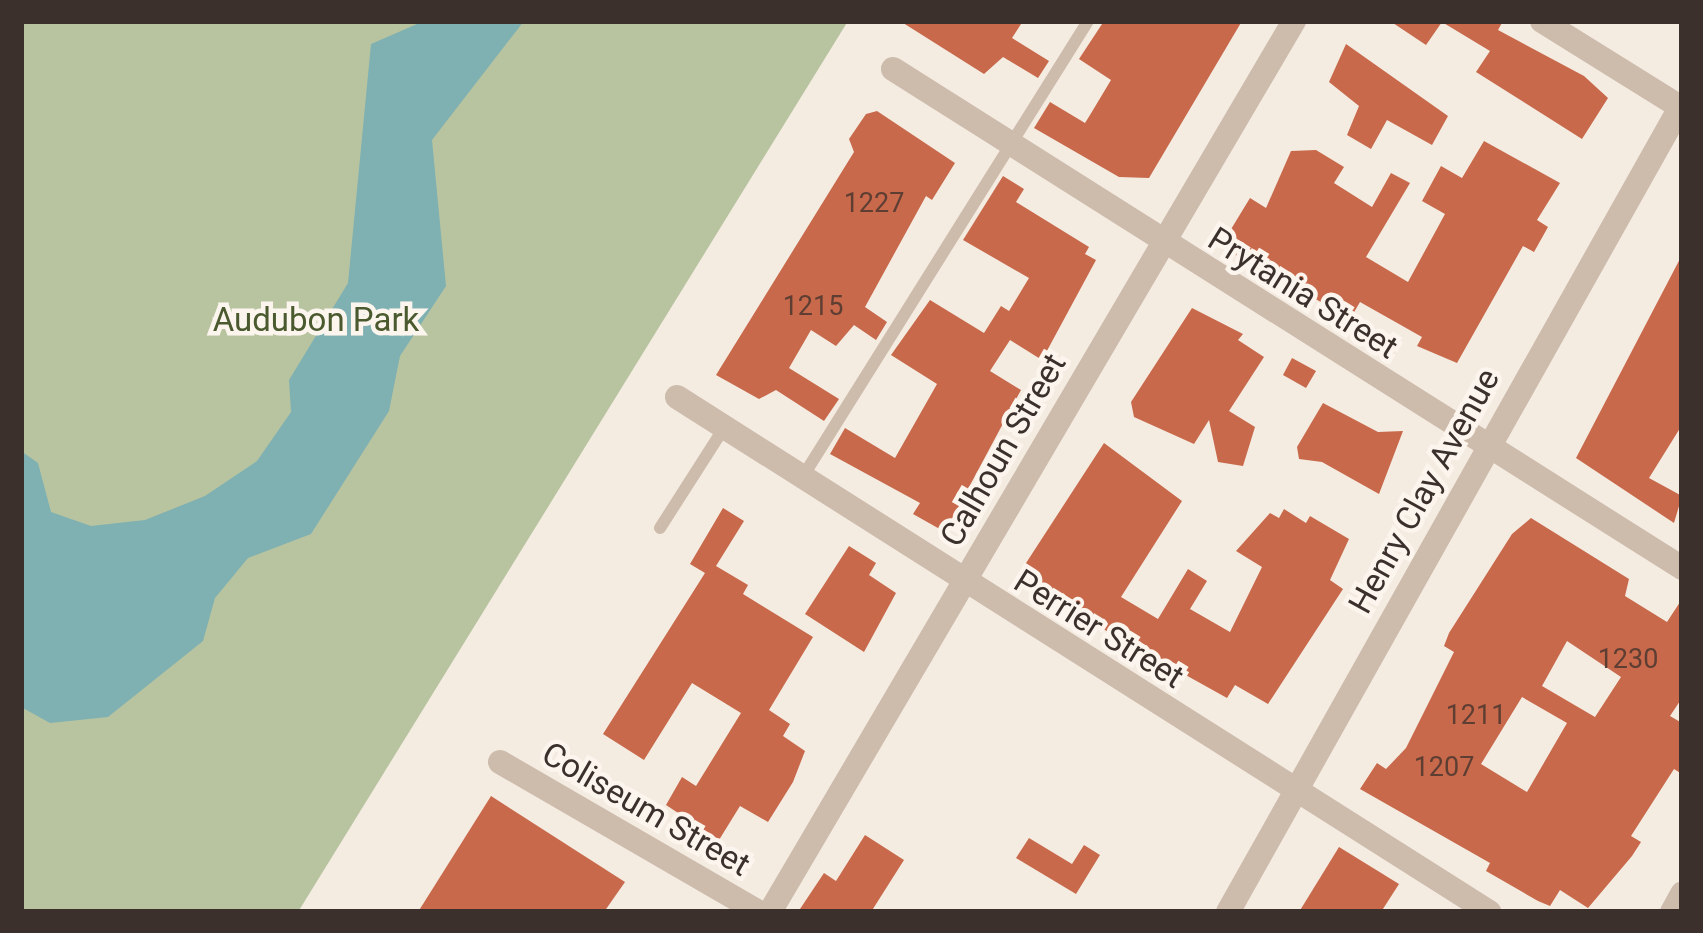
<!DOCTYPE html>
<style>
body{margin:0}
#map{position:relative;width:1703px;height:933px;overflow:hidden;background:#f4ebe1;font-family:Roboto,sans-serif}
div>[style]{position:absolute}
.green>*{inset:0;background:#b8c4a0}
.water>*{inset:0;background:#7fb0b2}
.building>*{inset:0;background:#c8694b}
.lane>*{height:12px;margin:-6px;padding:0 6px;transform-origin:6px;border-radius:6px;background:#cdbbac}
.street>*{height:24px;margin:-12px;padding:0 12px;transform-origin:12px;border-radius:12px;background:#cdbbac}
span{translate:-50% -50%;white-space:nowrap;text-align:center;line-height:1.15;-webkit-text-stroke:9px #fbf5ee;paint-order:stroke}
.number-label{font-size:27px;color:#5e3e33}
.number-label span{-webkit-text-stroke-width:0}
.street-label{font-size:33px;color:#3b302b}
.park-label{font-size:33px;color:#4a5a2e}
.frame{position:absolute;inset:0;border:24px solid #3b302b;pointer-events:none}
</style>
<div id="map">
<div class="green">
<div style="clip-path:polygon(21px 21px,848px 21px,298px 912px,21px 912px)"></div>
</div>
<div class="water">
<div style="clip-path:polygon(424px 21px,524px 21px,432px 140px,446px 286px,400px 356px,389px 411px,311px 534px,248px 558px,215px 598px,203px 641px,108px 717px,50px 723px,21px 707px,21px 451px,38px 463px,51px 512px,91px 526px,145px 520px,205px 496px,257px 461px,291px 412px,289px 380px,348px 283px,371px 44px)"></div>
</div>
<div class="building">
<div style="clip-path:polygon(900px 21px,1023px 21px,1012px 38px,1049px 61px,1038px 78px,1003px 57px,984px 74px)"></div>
<div style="clip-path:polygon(1104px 21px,1242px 21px,1149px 178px,1119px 177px,1034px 128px,1050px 102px,1085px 123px,1090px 115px,1111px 80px,1079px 59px)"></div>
<div style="clip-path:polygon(1390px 21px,1503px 21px,1498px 30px,1584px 76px,1608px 98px,1582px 139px,1476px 72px,1490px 51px,1442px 22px,1426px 45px)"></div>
<div style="clip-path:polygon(1346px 44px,1448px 116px,1432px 145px,1387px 120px,1371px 149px,1347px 135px,1359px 106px,1329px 82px)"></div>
<div style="clip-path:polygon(877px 111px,955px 163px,932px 200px,926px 196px,865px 307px,887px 322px,876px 340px,854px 325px,836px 346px,811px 330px,789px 368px,839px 399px,824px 421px,776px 390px,759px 399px,716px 375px,854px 152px,849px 139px,866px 114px)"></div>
<div style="clip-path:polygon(1484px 141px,1560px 183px,1537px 220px,1548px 227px,1534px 252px,1523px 246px,1457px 363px,1417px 346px,1422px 337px,1360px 302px,1350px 319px,1259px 266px,1256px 272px,1222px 244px,1250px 198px,1266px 208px,1291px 151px,1316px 150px,1344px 167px,1334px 183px,1372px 207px,1391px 173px,1410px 183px,1366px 257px,1408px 282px,1445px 214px,1422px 201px,1441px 166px,1462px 178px)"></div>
<div style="clip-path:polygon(1003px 176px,1024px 189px,1016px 202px,1089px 247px,1085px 254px,1096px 260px,1042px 360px,1010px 340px,990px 371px,1021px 390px,945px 532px,913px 514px,920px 503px,830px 454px,845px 428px,895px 458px,937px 384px,891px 355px,930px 300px,984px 333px,1001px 306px,1009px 311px,1029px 278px,963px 240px)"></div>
<div style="clip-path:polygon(1682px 255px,1682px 425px,1649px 478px,1682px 496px,1674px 523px,1576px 458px)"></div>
<div style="clip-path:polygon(1192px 308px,1243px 334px,1238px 340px,1264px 357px,1229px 411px,1255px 427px,1243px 466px,1218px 462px,1209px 420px,1194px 444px,1134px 417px,1131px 402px)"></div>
<div style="clip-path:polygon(1292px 358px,1316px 371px,1306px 388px,1283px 375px)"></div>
<div style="clip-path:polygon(1323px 403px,1378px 432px,1403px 431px,1379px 494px,1322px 462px,1299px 459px,1297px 447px)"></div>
<div style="clip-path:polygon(1104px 443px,1182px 501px,1121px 597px,1158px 619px,1188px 569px,1207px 581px,1190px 609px,1230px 632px,1262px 567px,1236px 551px,1270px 513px,1279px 518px,1284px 509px,1306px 523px,1310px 516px,1349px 539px,1330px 580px,1343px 589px,1268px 704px,1235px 685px,1227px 698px,1015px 580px)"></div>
<div style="clip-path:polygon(723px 508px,744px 521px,716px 566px,748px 585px,743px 594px,813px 637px,769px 710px,790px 724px,783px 736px,805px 751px,793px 782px,768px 822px,740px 806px,719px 840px,666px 805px,682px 777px,696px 786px,741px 713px,692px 683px,644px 760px,603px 734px,705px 573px,690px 564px)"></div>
<div style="clip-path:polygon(evenodd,1531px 518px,1629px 579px,1625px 596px,1667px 622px,1682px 599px,1682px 698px,1670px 716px,1682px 723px,1682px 774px,1674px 769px,1631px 836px,1641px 842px,1632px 856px,1588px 908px,1560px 890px,1550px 906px,1538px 901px,1486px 871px,1490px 863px,1360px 789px,1377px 763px,1386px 769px,1406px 748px,1454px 652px,1444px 646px,1449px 633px,1512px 534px,1531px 518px,1567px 641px,1621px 677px,1595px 717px,1542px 686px,1567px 641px,1531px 518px,1522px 697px,1567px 723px,1527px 792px,1481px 764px,1522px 697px)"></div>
<div style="clip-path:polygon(849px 546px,876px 563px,869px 575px,896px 593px,864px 652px,805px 614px)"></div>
<div style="clip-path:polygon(491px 796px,625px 882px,604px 912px,418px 912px)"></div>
<div style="clip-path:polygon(865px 835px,904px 860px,871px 912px,798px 912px,824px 873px,836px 881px)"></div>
<div style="clip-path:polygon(1029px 838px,1072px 864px,1084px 845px,1100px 855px,1076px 894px,1016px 858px)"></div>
<div style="clip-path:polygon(1339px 847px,1399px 884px,1381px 912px,1299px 912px)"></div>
</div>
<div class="lane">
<div style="left:802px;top:478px;width:539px;rotate:-57.96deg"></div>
<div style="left:660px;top:528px;width:119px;rotate:-57.4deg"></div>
</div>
<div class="street">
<div style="left:1542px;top:21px;width:165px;rotate:31.9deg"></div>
<div style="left:893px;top:69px;width:934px;rotate:32.31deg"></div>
<div style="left:677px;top:397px;width:962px;rotate:32.38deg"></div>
<div style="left:500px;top:762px;width:299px;rotate:30.1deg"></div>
<div style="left:770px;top:912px;width:1034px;rotate:-59.54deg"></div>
<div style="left:1228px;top:912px;width:927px;rotate:-60.67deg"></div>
<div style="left:1672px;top:912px;width:21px;rotate:-61deg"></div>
</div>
<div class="number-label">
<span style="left:874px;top:204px">1227</span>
<span style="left:813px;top:307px">1215</span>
<span style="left:1628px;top:660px">1230</span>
<span style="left:1476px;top:716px">1211</span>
<span style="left:1444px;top:768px">1207</span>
</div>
<div class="street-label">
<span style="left:1303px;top:293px;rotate:32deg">Prytania Street</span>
<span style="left:1003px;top:450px;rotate:-60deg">Calhoun Street</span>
<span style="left:1424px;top:491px;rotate:-61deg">Henry Clay Avenue</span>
<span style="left:1099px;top:629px;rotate:32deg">Perrier Street</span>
<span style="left:646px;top:809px;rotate:30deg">Coliseum Street</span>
</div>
<div class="park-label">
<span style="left:316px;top:320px">Audubon Park</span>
</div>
<div class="frame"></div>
</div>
